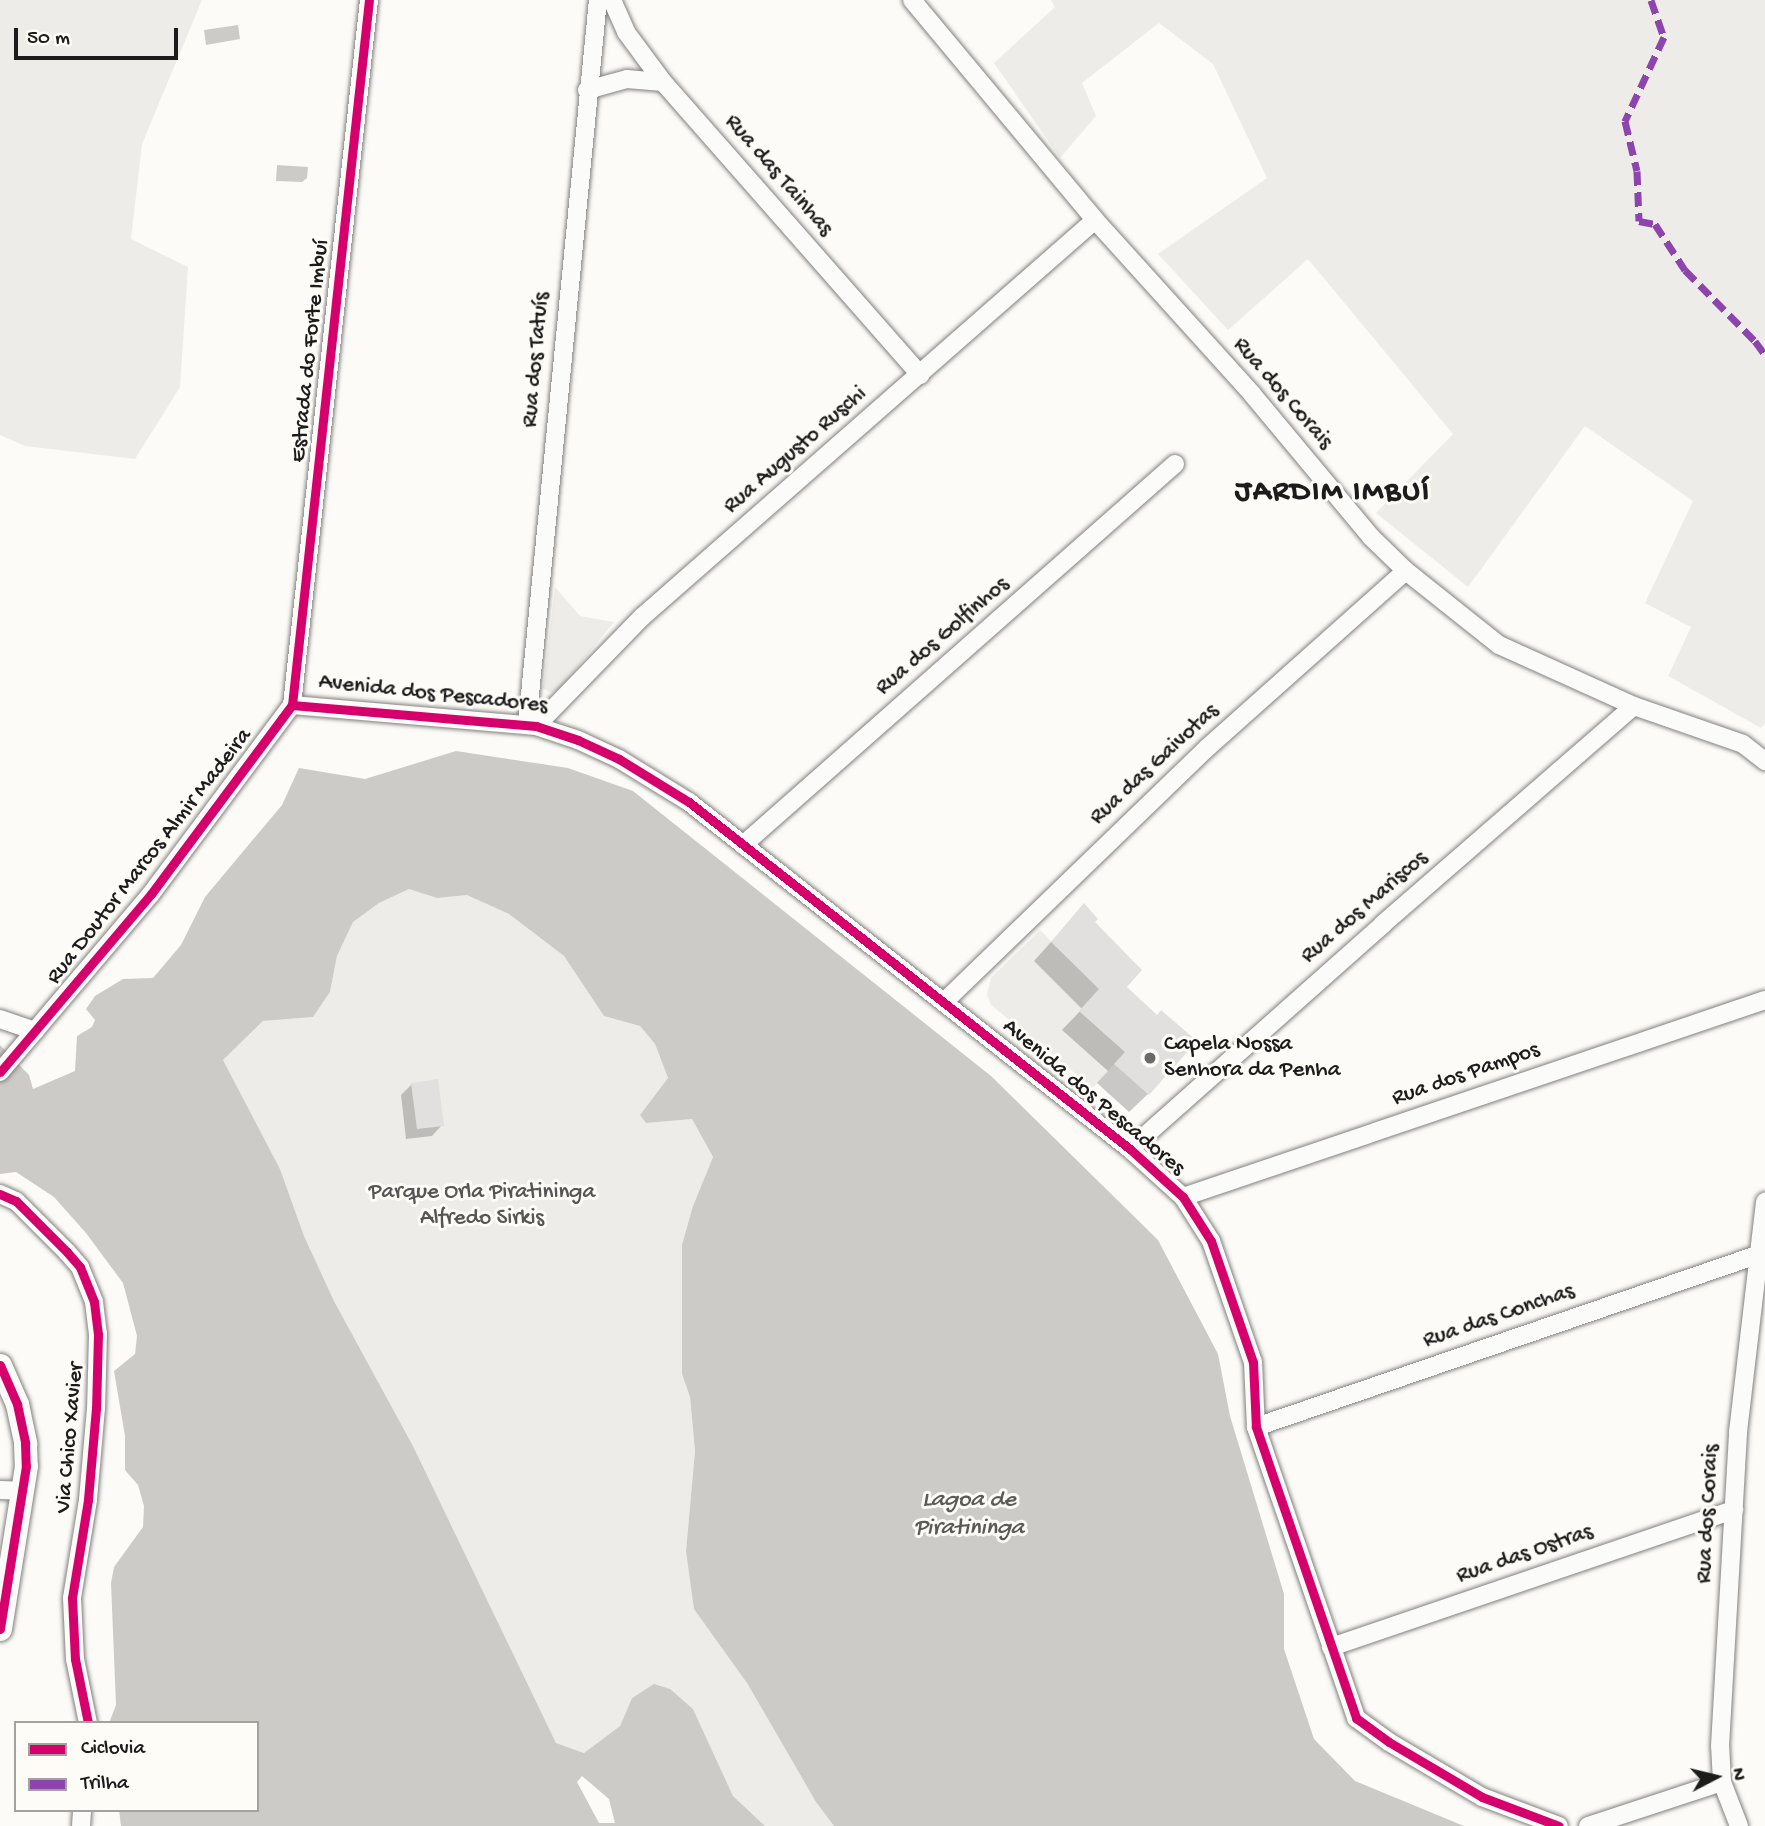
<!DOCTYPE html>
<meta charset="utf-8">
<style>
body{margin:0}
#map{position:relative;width:1765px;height:1826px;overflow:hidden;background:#fcfbf8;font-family:"Gochi Hand",sans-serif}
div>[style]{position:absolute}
.green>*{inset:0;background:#edece8}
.water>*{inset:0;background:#cccbc7}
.shadow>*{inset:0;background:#0003}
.building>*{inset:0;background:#e1e0de}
.roads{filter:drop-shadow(0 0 2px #81807f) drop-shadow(0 0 2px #81807f)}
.minor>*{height:18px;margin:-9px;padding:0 9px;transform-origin:9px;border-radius:9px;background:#fbfbf9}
.tertiary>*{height:23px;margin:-11.5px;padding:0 11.5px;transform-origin:11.5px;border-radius:11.5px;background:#fbfbf9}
.quiet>*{height:7px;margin-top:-3.5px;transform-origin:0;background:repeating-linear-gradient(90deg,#8e44ad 0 14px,transparent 0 21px)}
.cycleway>*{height:9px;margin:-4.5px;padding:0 4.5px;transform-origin:4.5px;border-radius:4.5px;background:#d6006c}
.dots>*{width:19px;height:19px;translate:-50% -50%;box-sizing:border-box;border:4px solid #fdfcf7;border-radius:50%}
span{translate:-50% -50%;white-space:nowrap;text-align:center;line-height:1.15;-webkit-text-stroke:6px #fdfcf7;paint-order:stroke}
.street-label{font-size:23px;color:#1c1c1c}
.poi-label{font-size:23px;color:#1c1c1c}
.left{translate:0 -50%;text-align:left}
.park-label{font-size:23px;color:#575655}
.water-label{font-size:24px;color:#5a5a58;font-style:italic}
.district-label{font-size:30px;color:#1c1c1c;font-weight:700;letter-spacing:2px}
.legend{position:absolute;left:14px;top:1721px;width:245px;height:91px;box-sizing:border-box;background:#fdfcf7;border:2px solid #a3a29f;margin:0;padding:9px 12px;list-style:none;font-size:21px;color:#1c1c1c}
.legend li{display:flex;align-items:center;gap:14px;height:35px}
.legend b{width:35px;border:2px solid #a3a29f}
.north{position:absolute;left:1681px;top:1742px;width:70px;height:70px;-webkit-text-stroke:5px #fdfcf7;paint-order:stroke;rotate:83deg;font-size:19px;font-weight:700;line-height:28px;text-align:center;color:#1c1c1c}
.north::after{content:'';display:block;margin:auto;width:24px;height:32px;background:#1c1c1c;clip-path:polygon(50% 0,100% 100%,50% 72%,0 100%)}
.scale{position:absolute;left:14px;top:28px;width:164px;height:32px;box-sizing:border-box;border:4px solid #1c1c1c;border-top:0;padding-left:9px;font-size:21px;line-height:24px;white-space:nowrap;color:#1c1c1c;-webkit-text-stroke:5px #fdfcf7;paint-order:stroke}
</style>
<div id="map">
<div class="green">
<div style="clip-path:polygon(0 0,202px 0,142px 144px,131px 239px,188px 267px,180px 387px,135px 459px,25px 446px,0 435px)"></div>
<div style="clip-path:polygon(1051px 0,1765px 0,1765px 723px,1761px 728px,1668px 676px,1691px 627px,1645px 603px,1693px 501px,1585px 426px,1468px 587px,1376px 513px,1453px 434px,1308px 259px,1228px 330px,1158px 254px,1267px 178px,1213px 64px,1159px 23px,1082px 83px,1096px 116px,1060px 158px,994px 63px,1055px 7px)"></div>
<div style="clip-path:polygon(555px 587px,580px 616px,614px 622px,558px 691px,549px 692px,543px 688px)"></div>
<div style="clip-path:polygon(409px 889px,437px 898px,467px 895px,509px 914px,564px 956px,604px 1016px,640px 1026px,655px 1044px,668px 1078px,641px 1115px,646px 1123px,692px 1119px,713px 1157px,693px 1206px,682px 1374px,690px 1397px,695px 1451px,686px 1551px,747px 1683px,816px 1802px,834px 1826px,765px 1826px,733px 1796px,693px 1709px,669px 1689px,653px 1685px,632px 1698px,620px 1726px,584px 1753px,556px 1743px,413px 1446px,334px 1301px,304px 1236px,280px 1169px,223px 1060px,263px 1021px,313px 1017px,330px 992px,337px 956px,353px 922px,379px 903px)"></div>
<div style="clip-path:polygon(1040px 930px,1099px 989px,1079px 1011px,1125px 1052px,1093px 1088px,991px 1005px,987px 994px,991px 978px)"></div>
</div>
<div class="water">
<div style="clip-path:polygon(238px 25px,240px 39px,206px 45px,204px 30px)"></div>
<div style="clip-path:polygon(277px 165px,308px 167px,307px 178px,302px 182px,276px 181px)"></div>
<div style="clip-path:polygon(evenodd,456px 751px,568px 768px,633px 791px,991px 1076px,1158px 1240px,1218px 1354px,1230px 1416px,1284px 1594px,1284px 1649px,1314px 1739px,1355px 1781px,1464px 1826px,834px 1826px,816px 1802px,747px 1683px,694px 1609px,686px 1551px,695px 1451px,690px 1397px,682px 1374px,682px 1245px,693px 1206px,713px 1157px,692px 1119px,646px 1123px,640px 1115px,668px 1078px,655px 1044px,640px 1026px,604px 1016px,564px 956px,509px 914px,467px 895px,437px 898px,409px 889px,379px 903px,353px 922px,337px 956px,330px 992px,313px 1017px,263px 1021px,223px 1060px,280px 1169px,304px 1236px,334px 1301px,413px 1446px,556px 1743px,584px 1753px,620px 1726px,632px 1698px,654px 1684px,670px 1689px,693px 1709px,733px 1796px,765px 1826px,121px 1826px,119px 1810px,257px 1810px,257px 1723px,109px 1723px,116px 1705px,111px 1583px,114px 1567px,143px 1527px,144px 1506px,138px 1485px,125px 1470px,125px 1436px,114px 1371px,135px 1354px,137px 1336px,123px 1283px,86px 1233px,54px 1197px,16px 1172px,0 1174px,0 1045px,29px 1075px,33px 1089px,75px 1071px,77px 1036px,92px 1027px,95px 1020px,86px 1009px,95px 996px,123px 979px,153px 978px,181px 945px,205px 897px,282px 805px,299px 768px,365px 779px,456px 751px,582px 1776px,609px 1799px,615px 1823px,599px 1823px,577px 1782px,582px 1776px)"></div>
</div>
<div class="shadow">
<div style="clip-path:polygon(1084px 905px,1124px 987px,1148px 1094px,1129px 1112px,1097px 1083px,1108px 1071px,1062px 1030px,1082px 1009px,1034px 961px)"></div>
<div style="clip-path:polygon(412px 1084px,442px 1125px,432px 1136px,406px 1139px,401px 1095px)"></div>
</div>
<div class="building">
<div style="clip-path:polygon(1084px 903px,1098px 919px,1095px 922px,1142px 970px,1127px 987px,1157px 1015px,1161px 1010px,1197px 1041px,1149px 1095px,1114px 1064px,1125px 1052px,1079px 1011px,1099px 989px,1051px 942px)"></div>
<div style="clip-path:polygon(438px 1079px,444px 1126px,417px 1129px,411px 1083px)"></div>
</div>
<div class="roads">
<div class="minor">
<div style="left:612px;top:0;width:35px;rotate:66deg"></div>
<div style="left:626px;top:32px;width:62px;rotate:53.5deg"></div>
<div style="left:663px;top:82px;width:390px;rotate:48.7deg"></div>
<div style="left:912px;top:0;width:286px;rotate:50.2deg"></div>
<div style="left:1095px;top:220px;width:234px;rotate:47.9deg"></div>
<div style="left:1252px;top:394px;width:186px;rotate:50.2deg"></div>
<div style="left:1371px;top:537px;width:49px;rotate:44.2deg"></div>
<div style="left:1406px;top:571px;width:119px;rotate:38.5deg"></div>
<div style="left:1499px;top:645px;width:148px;rotate:24.3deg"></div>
<div style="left:1634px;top:706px;width:115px;rotate:19.2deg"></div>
<div style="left:1743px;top:744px;width:28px;rotate:38deg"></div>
<div style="left:587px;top:90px;width:41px;rotate:-15.4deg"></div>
<div style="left:627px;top:79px;width:36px;rotate:5deg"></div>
<div style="left:292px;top:705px;width:245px;rotate:4.9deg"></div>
<div style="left:536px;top:726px;width:44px;rotate:18.4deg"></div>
<div style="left:578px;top:740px;width:45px;rotate:24.9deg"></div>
<div style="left:619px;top:759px;width:82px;rotate:31.6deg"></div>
<div style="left:689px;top:802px;width:561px;rotate:38.2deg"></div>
<div style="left:1130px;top:1149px;width:72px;rotate:42.2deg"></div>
<div style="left:1183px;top:1197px;width:52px;rotate:57.5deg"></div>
<div style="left:1211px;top:1241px;width:128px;rotate:70.9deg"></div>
<div style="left:1253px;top:1362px;width:65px;rotate:87.4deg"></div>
<div style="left:1256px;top:1427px;width:308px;rotate:71deg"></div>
<div style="left:1356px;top:1718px;width:41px;rotate:36deg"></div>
<div style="left:1389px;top:1742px;width:108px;rotate:30.6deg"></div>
<div style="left:1482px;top:1797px;width:82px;rotate:20.6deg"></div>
<div style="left:527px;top:725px;width:728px;rotate:-84.41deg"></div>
<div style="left:536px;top:726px;width:152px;rotate:-45.8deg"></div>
<div style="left:642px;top:617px;width:602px;rotate:-41.23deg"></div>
<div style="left:743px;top:845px;width:576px;rotate:-41.41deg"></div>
<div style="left:945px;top:1001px;width:364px;rotate:-44deg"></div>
<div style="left:1207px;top:748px;width:266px;rotate:-41.7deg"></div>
<div style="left:0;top:1019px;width:37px;rotate:19deg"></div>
<div style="left:0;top:1072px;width:233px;rotate:-49.7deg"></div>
<div style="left:151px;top:894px;width:236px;rotate:-53.3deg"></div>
<div style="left:292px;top:705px;width:709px;rotate:-83.77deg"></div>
<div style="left:1130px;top:1149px;width:339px;rotate:-41.6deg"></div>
<div style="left:1383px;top:924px;width:332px;rotate:-41deg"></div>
<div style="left:0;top:1194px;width:17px;rotate:24deg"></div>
<div style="left:16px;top:1201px;width:72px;rotate:45deg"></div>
<div style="left:67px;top:1252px;width:20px;rotate:49deg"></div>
<div style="left:80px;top:1267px;width:38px;rotate:68deg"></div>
<div style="left:94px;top:1302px;width:32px;rotate:83deg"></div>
<div style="left:98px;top:1334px;width:74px;rotate:91.5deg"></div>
<div style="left:96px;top:1408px;width:92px;rotate:95deg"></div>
<div style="left:88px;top:1500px;width:99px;rotate:99.3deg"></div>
<div style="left:72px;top:1598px;width:61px;rotate:87.2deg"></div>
<div style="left:75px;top:1659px;width:65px;rotate:78.5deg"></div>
<div style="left:1183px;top:1197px;width:614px;rotate:-18.7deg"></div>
<div style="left:1256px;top:1427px;width:530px;rotate:-18.95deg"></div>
<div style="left:0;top:1490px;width:23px;rotate:2deg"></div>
<div style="left:1331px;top:1647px;width:426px;rotate:-18.8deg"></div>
<div style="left:81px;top:1826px;width:16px;rotate:-86deg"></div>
<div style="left:1588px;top:1826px;width:141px;rotate:-18.2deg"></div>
<div style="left:1739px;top:1826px;width:47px;rotate:-111.1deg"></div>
<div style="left:1722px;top:1782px;width:36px;rotate:-93deg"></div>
<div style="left:1720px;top:1746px;width:315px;rotate:-86.7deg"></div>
<div style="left:1738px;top:1432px;width:232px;rotate:-83.3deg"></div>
</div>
<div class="tertiary">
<div style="left:0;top:1365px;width:43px;rotate:66.4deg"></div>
<div style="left:17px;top:1404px;width:40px;rotate:78deg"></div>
<div style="left:25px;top:1443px;width:23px;rotate:88deg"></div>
<div style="left:26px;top:1466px;width:165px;rotate:99.1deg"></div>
</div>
</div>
<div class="quiet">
<div style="left:1651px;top:0;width:39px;rotate:71deg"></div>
<div style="left:1664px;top:37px;width:93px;rotate:114.9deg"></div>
<div style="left:1625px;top:121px;width:51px;rotate:76.5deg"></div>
<div style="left:1637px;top:171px;width:50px;rotate:87.7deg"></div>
<div style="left:1639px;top:221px;width:16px;rotate:11deg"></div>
<div style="left:1655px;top:224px;width:55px;rotate:56.9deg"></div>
<div style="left:1685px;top:270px;width:100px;rotate:45.4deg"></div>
<div style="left:1755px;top:341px;width:17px;rotate:54deg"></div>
</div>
<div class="cycleway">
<div style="left:292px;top:705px;width:245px;rotate:4.9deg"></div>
<div style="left:536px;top:726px;width:44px;rotate:18.4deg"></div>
<div style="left:578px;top:740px;width:45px;rotate:24.9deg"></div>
<div style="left:619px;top:759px;width:82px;rotate:31.6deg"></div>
<div style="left:689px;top:802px;width:561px;rotate:38.2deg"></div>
<div style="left:1130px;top:1149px;width:72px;rotate:42.2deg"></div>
<div style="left:1183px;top:1197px;width:52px;rotate:57.5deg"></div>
<div style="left:1211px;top:1241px;width:128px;rotate:70.9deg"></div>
<div style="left:1253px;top:1362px;width:65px;rotate:87.4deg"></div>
<div style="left:1256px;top:1427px;width:308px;rotate:71deg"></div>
<div style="left:1356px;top:1718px;width:41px;rotate:36deg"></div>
<div style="left:1389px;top:1742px;width:108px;rotate:30.6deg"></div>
<div style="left:1482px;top:1797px;width:82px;rotate:20.6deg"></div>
<div style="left:0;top:1072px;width:233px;rotate:-49.7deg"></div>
<div style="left:151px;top:894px;width:236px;rotate:-53.3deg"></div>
<div style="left:292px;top:705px;width:709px;rotate:-83.77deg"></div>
<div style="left:0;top:1194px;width:17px;rotate:24deg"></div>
<div style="left:16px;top:1201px;width:72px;rotate:45deg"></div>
<div style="left:67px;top:1252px;width:20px;rotate:49deg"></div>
<div style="left:80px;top:1267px;width:38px;rotate:68deg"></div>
<div style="left:94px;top:1302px;width:32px;rotate:83deg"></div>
<div style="left:98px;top:1334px;width:74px;rotate:91.5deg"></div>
<div style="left:96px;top:1408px;width:92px;rotate:95deg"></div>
<div style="left:88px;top:1500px;width:99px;rotate:99.3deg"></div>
<div style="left:72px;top:1598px;width:61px;rotate:87.2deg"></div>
<div style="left:75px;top:1659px;width:65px;rotate:78.5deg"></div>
<div style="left:0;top:1365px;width:43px;rotate:66.4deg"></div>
<div style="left:17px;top:1404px;width:40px;rotate:78deg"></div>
<div style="left:25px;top:1443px;width:23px;rotate:88deg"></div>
<div style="left:26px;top:1466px;width:165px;rotate:99.1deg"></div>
</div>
<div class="dots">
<div style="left:1150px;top:1058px;background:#6a6a69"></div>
</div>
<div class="street-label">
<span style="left:778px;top:176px;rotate:49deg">Rua das Tainhas</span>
<span style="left:311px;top:351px;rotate:-84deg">Estrada do Forte Imbuí</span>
<span style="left:537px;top:360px;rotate:-85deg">Rua dos Tatuís</span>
<span style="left:1282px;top:394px;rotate:49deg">Rua dos Corais</span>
<span style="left:796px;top:451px;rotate:-41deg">Rua Augusto Ruschi</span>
<span style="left:943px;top:637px;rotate:-41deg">Rua dos Golfinhos</span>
<span style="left:433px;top:695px;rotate:6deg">Avenida dos Pescadores</span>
<span style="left:1155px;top:765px;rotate:-43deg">Rua das Gaivotas</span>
<span style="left:150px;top:857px;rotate:-52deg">Rua Doutor Marcos Almir Madeira</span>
<span style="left:1365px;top:908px;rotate:-41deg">Rua dos Mariscos</span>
<span style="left:1466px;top:1075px;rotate:-19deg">Rua dos Pampos</span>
<span style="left:1093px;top:1098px;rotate:40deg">Avenida dos Pescadores</span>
<span style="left:1499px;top:1317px;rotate:-19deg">Rua das Conchas</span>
<span style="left:71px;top:1438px;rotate:-85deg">Via Chico Xavier</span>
<span style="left:1709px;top:1514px;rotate:-87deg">Rua dos Corais</span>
<span style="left:1525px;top:1555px;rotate:-19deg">Rua das Ostras</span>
</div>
<div class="poi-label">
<span class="left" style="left:1164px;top:1058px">Capela Nossa<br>Senhora da Penha</span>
</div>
<div class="park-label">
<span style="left:482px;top:1206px">Parque Orla Piratininga<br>Alfredo Sirkis</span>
</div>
<div class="water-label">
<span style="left:969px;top:1515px">Lagoa de<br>Piratininga</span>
</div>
<div class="district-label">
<span style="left:1333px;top:494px">JARDIM IMBUÍ</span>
</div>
<ul class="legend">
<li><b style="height:9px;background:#d6006c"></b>Ciclovia</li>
<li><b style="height:9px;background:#8e44ad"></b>Trilha</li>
</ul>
<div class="north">N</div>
<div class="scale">50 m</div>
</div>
